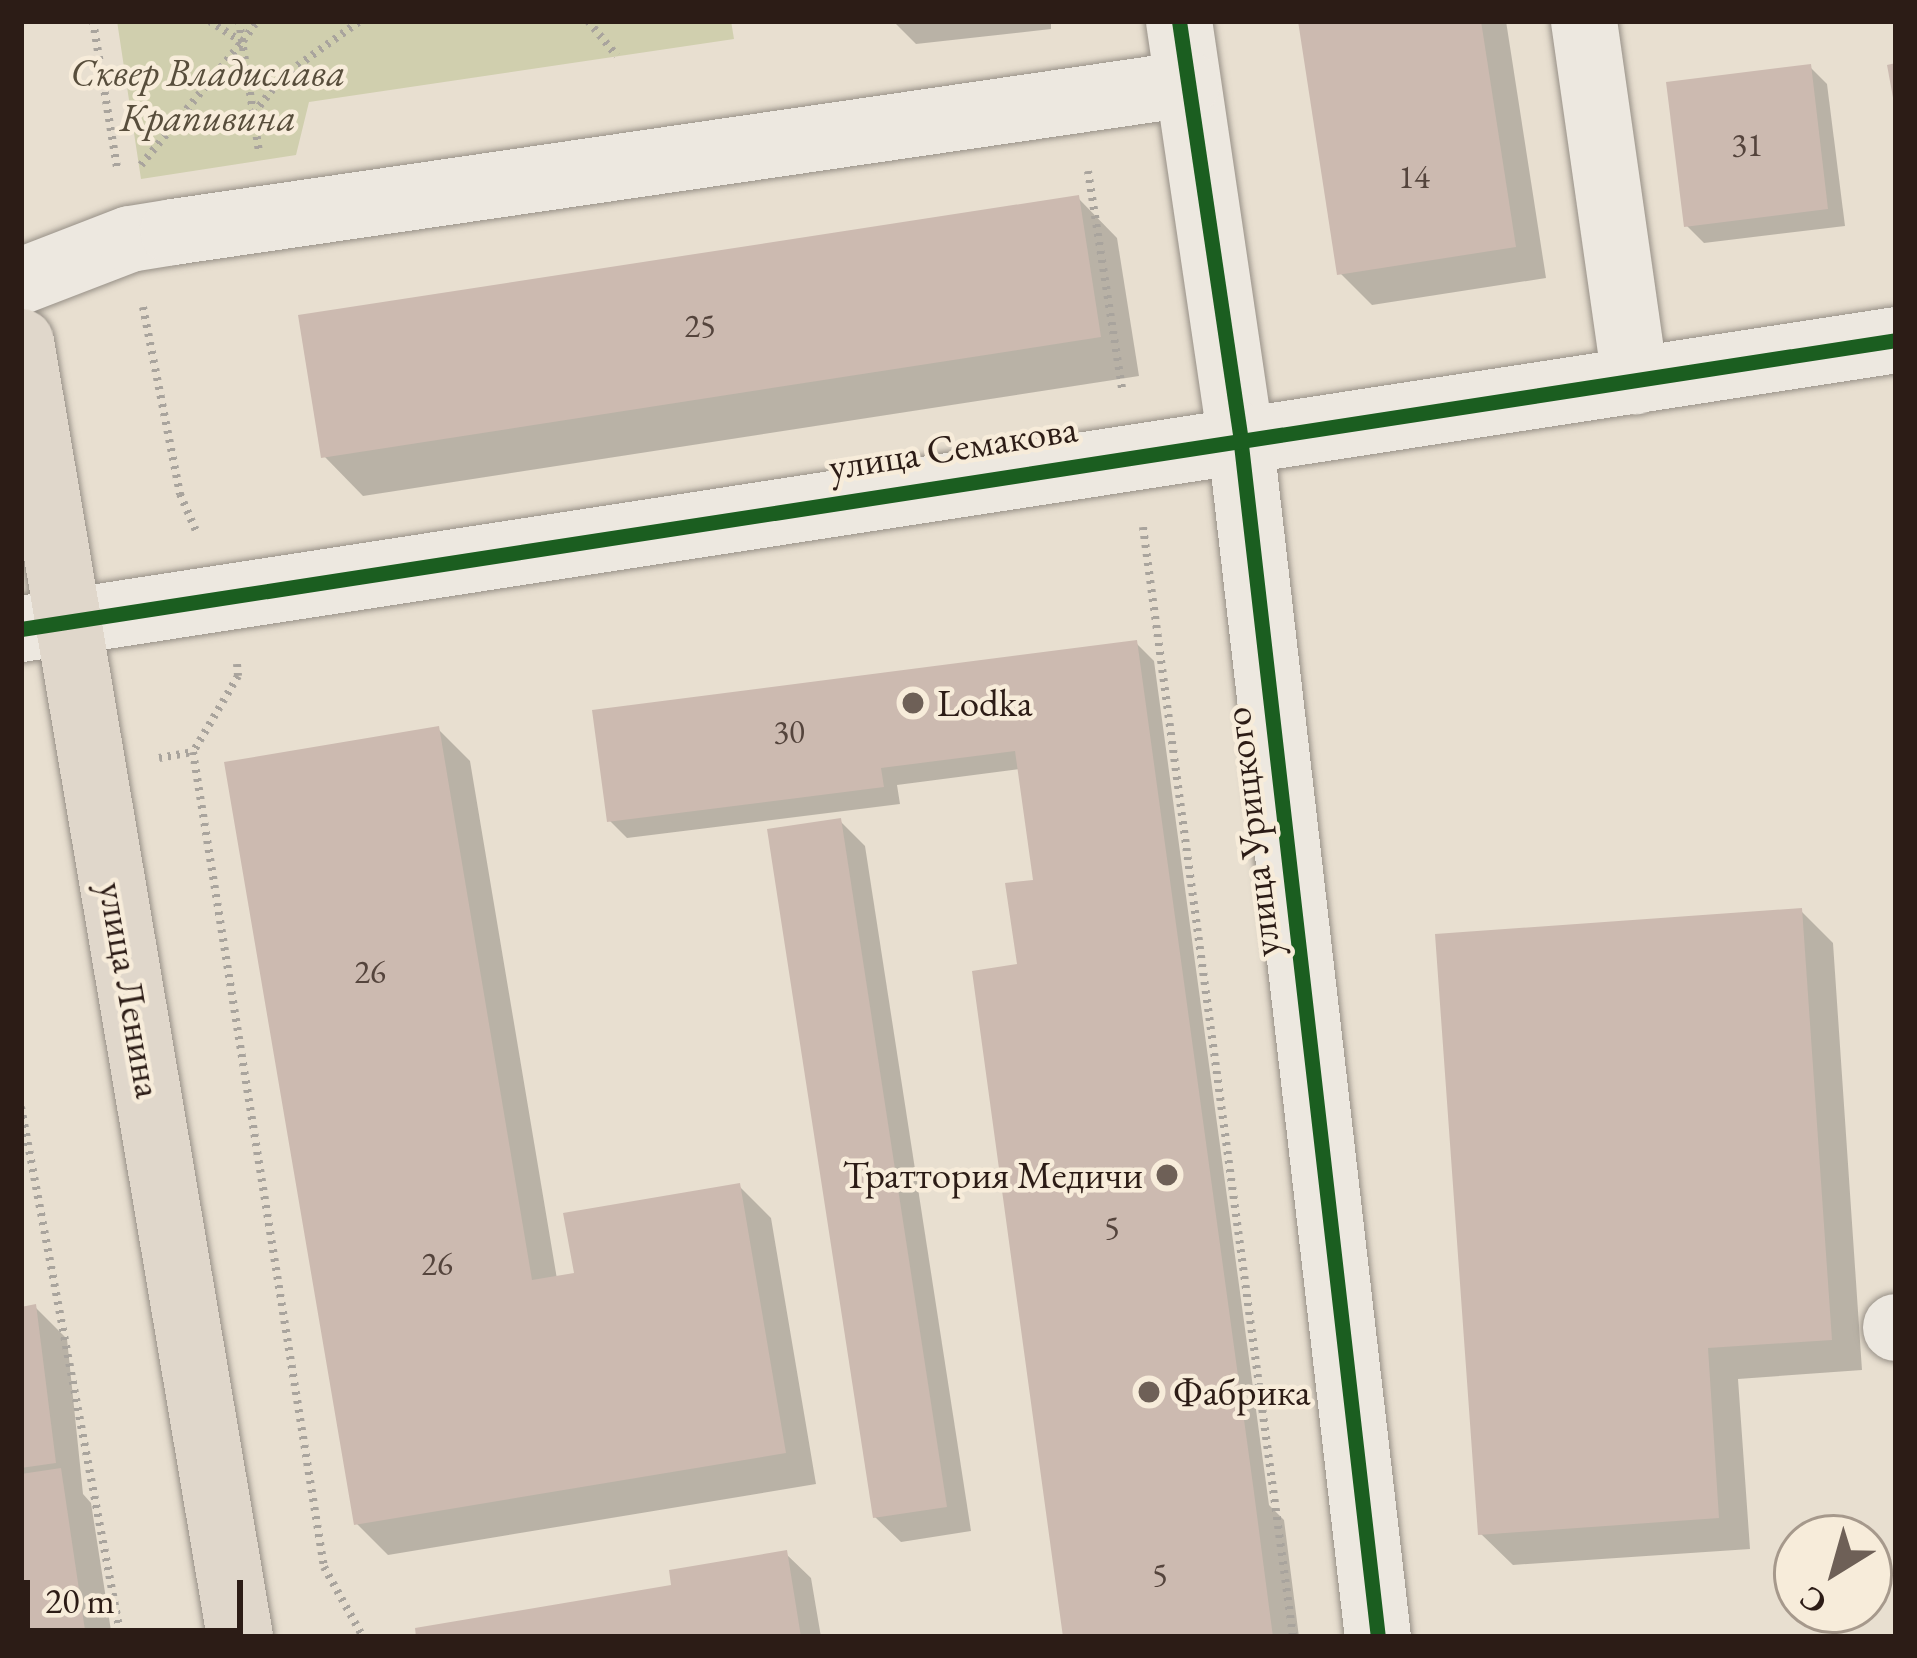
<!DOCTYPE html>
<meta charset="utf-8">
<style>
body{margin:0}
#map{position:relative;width:1917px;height:1658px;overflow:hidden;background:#e8dfd0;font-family:"EB Garamond",serif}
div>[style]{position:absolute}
.green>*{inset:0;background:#d0cfae}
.shadow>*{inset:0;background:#0003}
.building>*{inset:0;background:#ccbab0}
.path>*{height:8px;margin-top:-4px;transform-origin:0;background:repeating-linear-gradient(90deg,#a9a49d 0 3px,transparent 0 9px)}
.roads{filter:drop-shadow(0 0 3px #979087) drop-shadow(0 0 3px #979087)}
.minor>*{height:66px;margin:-33px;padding:0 33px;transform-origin:33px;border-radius:33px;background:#ede8e0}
.major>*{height:66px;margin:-33px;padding:0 33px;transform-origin:33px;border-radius:33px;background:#e0d7cb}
.cycleway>*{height:15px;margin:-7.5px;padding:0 7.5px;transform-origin:7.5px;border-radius:7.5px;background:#1b5e20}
.dots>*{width:33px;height:33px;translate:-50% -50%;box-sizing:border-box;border:6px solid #f7ecda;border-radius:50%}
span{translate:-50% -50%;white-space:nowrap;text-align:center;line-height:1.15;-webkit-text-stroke:9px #f7ecda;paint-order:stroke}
.number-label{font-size:33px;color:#54443c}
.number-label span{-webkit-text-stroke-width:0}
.park-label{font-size:39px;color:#584e3c;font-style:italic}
.street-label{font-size:39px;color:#2c1c16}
.poi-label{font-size:39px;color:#2c1c16}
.left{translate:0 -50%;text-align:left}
.right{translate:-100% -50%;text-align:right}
.frame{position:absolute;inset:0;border:24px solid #2c1c16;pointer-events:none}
.north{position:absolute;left:1773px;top:1514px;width:120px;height:120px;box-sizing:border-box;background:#f7ecda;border:3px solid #a6998c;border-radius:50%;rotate:217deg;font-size:33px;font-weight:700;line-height:48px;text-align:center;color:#2c1c16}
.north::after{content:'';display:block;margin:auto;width:42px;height:54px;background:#6e6057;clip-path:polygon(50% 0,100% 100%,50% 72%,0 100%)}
.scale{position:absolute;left:24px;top:1580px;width:219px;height:54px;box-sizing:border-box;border:6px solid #2c1c16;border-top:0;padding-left:15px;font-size:36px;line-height:42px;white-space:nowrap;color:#2c1c16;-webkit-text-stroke:9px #f7ecda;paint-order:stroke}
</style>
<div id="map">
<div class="green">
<div style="clip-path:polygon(117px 21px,731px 21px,734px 39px,309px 102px,296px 155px,141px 179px)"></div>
</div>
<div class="shadow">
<div style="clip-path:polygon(893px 21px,1051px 21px,1051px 29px,916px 44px)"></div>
<div style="clip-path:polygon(1301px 21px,1506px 21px,1546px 278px,1372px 305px,1340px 273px)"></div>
<div style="clip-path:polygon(1810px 67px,1827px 84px,1845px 226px,1704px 243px,1686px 225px)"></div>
<div style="clip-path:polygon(1078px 198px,1117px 238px,1139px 376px,363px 496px,324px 456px)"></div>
<div style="clip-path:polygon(1136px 643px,1154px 661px,1269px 1505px,1284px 1520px,1299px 1637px,1066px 1637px,1021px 967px,1036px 882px,1020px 769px,897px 785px,900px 804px,627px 838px,609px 820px)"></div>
<div style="clip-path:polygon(438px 729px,470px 761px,557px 1279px,578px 1276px,739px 1186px,771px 1218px,816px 1484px,388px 1555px,356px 1523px)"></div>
<div style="clip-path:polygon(840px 821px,865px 846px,971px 1531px,901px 1542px,875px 1517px)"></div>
<div style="clip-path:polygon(1801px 911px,1833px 943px,1862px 1370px,1738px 1379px,1750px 1549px,1513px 1565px,1481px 1534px)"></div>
<div style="clip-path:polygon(35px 1307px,67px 1339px,83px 1494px,91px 1503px,112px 1637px,21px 1637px,21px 1310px)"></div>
<div style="clip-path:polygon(785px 1553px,811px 1578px,821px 1637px,419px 1637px,675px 1588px)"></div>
</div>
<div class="building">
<div style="clip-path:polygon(1298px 21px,1481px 21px,1516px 247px,1337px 275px)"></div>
<div style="clip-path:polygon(1896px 63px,1896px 103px,1894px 103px,1887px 65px)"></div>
<div style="clip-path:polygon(1811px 64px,1828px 209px,1684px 227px,1666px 82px)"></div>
<div style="clip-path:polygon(1079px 195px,1101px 337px,321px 458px,298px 315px)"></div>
<div style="clip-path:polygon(1137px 640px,1253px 1485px,1273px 1637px,1063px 1637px,972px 971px,1017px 964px,1005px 883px,1033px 880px,1015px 751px,881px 768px,884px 787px,607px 822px,592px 710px)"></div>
<div style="clip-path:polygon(439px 726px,532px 1280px,574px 1273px,563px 1213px,740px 1183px,786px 1453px,354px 1525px,224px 762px)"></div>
<div style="clip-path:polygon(841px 818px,947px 1507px,873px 1518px,767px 829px)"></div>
<div style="clip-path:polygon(1802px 908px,1832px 1340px,1708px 1348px,1719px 1518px,1478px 1535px,1435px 934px)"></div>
<div style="clip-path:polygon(36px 1304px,56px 1463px,21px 1468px,21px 1307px)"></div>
<div style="clip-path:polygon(61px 1468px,86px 1637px,21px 1637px,21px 1474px)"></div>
<div style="clip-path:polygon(787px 1550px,801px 1637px,416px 1637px,415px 1628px,671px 1585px,669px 1570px)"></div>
</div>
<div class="path">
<div style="left:93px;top:21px;width:149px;rotate:80.7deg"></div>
<div style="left:239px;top:21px;width:133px;rotate:81.3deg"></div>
<div style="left:588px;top:21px;width:45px;rotate:50.4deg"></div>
<div style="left:243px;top:41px;width:24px;rotate:-55deg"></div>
<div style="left:254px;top:113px;width:47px;rotate:-51.9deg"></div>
<div style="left:283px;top:76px;width:95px;rotate:-35.5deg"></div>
<div style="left:141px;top:165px;width:159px;rotate:-50.6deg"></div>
<div style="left:242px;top:42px;width:38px;rotate:-147deg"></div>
<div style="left:1088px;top:171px;width:220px;rotate:81.1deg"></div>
<div style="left:143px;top:307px;width:191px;rotate:78.8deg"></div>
<div style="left:180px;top:494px;width:40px;rotate:66.6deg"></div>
<div style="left:1143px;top:527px;width:1120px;rotate:82.3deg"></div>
<div style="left:237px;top:664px;width:12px;rotate:85deg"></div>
<div style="left:238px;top:676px;width:88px;rotate:120.6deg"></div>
<div style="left:193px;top:752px;width:825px;rotate:80.87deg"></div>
<div style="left:324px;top:1567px;width:80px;rotate:60.9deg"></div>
<div style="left:159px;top:758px;width:35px;rotate:-10deg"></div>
<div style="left:21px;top:1107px;width:539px;rotate:79.32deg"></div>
</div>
<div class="roads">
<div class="minor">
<div style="left:1179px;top:21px;width:419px;rotate:81.6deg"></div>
<div style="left:1240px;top:436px;width:1209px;rotate:83.45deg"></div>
<div style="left:1584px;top:21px;width:364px;rotate:81.9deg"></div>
<div style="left:21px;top:281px;width:117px;rotate:-21.1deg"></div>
<div style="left:130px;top:239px;width:44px;rotate:-9.2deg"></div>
<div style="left:173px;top:232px;width:1025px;rotate:-8.3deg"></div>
<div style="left:21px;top:629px;width:1897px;rotate:-8.76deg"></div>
<div style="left:1896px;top:1328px;width:1px;rotate:-90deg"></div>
</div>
<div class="major">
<div style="left:21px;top:342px;width:1313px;rotate:80.4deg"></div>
</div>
</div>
<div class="cycleway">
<div style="left:1179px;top:21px;width:419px;rotate:81.6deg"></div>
<div style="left:1240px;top:436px;width:1209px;rotate:83.45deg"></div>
<div style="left:21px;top:629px;width:1897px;rotate:-8.76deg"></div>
</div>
<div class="dots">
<div style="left:913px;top:703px;background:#6e6057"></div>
<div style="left:1167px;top:1175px;background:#6e6057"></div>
<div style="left:1149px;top:1392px;background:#6e6057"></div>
</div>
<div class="number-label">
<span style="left:1747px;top:145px">31</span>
<span style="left:1414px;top:177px">14</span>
<span style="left:700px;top:326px">25</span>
<span style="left:789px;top:732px">30</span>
<span style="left:370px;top:972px">26</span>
<span style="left:1112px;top:1228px">5</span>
<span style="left:437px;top:1264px">26</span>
<span style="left:1160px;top:1575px">5</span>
</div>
<div class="park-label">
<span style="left:208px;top:95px">Сквер Владислава<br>Крапивина</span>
</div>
<div class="street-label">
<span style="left:953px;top:448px;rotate:-9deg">улица Семакова</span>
<span style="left:1252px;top:832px;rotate:-97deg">улица Урицкого</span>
<span style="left:130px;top:990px;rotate:80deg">улица Ленина</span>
</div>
<div class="poi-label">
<span class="left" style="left:937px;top:703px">Lodka</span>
<span class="right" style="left:1143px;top:1175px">Траттория Медичи</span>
<span class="left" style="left:1173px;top:1392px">Фабрика</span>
</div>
<div class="frame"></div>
<div class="north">С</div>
<div class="scale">20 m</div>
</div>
